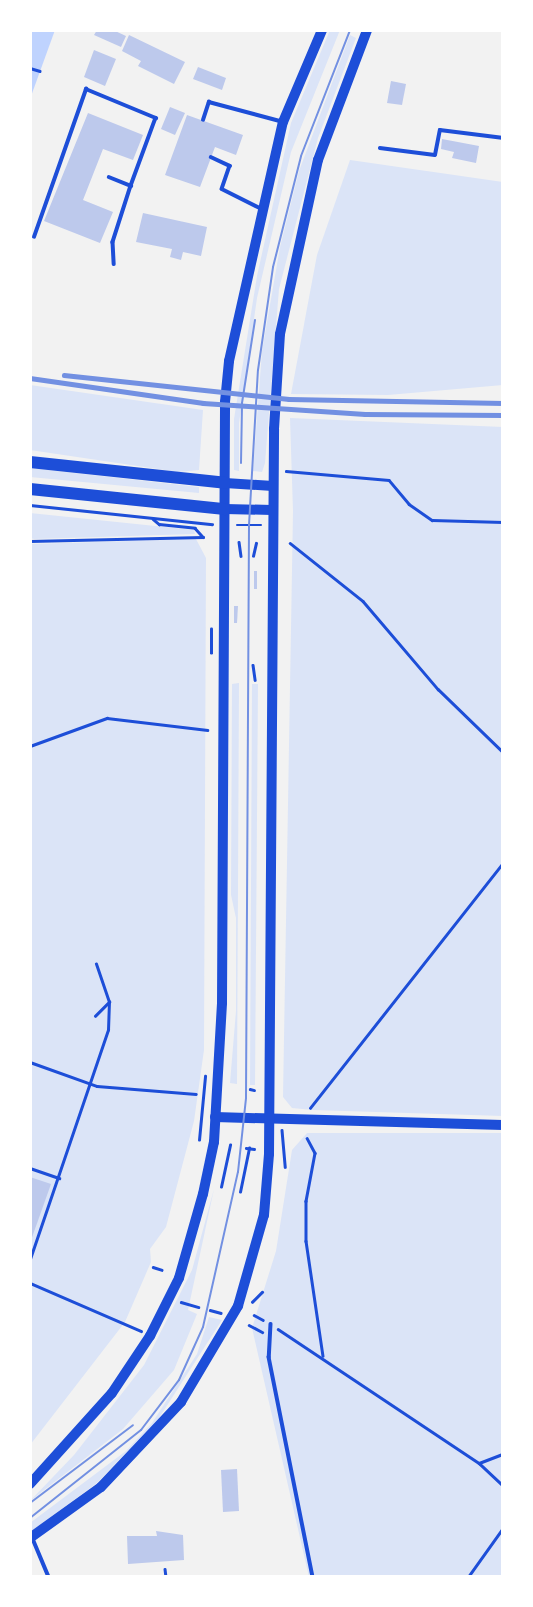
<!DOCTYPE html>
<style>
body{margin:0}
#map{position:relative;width:533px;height:1607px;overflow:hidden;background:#f2f2f2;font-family:"Sofia Sans Condensed",sans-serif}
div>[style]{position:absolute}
.green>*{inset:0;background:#dbe4f7}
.water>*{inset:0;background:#bfd3fe}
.building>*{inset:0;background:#bdc9ec}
.path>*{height:2.5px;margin:-1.25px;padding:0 1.25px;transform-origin:1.25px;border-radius:1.25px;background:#1d4ed8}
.service>*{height:3.5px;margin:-1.75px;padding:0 1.75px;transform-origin:1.75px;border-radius:1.75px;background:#1d4ed8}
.secondary>*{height:10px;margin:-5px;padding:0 5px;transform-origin:5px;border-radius:5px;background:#1d4ed8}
.trunk>*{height:12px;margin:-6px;padding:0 6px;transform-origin:6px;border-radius:6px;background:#1d4ed8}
.tram>*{height:2px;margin:-1px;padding:0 1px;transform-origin:1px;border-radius:1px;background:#7290e2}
.rail>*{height:4.5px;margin:-2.25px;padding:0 2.25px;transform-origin:2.25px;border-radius:2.25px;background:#7290e2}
span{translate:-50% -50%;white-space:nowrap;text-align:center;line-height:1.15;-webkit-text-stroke:7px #fff;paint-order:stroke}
.frame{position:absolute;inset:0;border:32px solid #fff;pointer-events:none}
</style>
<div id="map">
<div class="green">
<div style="clip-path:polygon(330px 30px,340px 30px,291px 152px,257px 298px,239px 423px,239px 471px,234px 470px,234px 419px,257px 276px,291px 123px)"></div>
<div style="clip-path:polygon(350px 35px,356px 38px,318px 138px,279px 289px,265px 463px,262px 472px,253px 471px,262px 351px,280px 247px,299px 171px)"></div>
<div style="clip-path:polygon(350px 160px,503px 182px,503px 385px,388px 395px,291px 394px,317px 255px)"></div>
<div style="clip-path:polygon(30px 385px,203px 410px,199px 470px,178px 472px,30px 450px)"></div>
<div style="clip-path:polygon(290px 418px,503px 427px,503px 1116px,313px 1110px,292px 1108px,283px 1097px,293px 511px)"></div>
<div style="clip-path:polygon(30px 468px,199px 487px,199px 493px,30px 477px)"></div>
<div style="clip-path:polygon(30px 513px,194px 530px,195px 534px,34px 539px,30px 538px)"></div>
<div style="clip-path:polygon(196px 539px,206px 558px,204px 1050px,194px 1121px,166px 1227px,150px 1249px,151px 1262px,125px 1322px,30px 1445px,30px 544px)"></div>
<div style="clip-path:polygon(239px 683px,238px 888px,237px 1084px,230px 1083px,236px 1011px,236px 918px,231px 895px,232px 684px)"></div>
<div style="clip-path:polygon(252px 684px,258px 684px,255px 1085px,250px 1085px)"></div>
<div style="clip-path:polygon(307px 1133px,503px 1133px,503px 1577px,309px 1577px,252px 1328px,276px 1251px,292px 1150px)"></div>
<div style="clip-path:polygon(214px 1189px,188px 1310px,197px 1314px,174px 1370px,123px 1429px,30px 1501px,74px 1455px,144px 1365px,192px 1270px)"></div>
<div style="clip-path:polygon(209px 1317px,222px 1320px,159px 1418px,97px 1483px,30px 1532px,30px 1523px,126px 1451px,152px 1423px,197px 1354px)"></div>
</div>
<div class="water">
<div style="clip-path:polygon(30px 30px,55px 30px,30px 99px)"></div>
</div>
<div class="building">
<div style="clip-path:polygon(97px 30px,113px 30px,126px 36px,121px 47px,94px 35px)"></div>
<div style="clip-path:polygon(129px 35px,185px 62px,174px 84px,138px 66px,141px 61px,122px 51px)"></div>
<div style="clip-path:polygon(94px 50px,116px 59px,105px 86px,84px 77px)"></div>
<div style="clip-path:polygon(198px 67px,226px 78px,222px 90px,193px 79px)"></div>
<div style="clip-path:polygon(391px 81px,406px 84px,402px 105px,387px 103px)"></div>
<div style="clip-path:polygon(170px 107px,185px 113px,175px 135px,161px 129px)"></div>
<div style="clip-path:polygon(88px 113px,143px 135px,133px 160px,103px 149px,83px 200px,113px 212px,100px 243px,44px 221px)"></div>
<div style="clip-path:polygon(187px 115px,243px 135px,236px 155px,215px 147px,200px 187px,165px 175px)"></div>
<div style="clip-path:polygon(442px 139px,479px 146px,476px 163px,452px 158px,454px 152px,441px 149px)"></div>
<div style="clip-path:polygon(143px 213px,207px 227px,201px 256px,183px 252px,181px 260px,170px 257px,172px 249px,136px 242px)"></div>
<div style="clip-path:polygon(254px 571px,257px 571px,257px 589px,254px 589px)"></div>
<div style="clip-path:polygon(234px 606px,238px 606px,237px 623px,234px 623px)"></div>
<div style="clip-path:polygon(30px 1177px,51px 1184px,30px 1243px)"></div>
<div style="clip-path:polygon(237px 1469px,239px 1511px,223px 1512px,221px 1470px)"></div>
<div style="clip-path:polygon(156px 1531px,183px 1535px,184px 1560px,128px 1564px,127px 1536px,157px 1536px)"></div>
</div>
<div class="path">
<div style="left:30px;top:68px;width:10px;rotate:17deg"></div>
<div style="left:286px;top:471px;width:103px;rotate:5deg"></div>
<div style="left:389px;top:480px;width:31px;rotate:50deg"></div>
<div style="left:409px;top:504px;width:28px;rotate:35deg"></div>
<div style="left:432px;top:520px;width:71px;rotate:1.6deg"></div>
<div style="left:30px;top:505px;width:183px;rotate:6deg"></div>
<div style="left:153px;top:519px;width:8px;rotate:40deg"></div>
<div style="left:159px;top:524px;width:36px;rotate:6deg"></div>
<div style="left:195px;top:528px;width:12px;rotate:48deg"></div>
<div style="left:237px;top:525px;width:24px"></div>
<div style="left:30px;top:541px;width:173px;rotate:-1.3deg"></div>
<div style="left:239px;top:542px;width:14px;rotate:82deg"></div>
<div style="left:290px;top:543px;width:93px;rotate:38.5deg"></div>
<div style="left:363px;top:601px;width:116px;rotate:49.6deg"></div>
<div style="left:438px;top:689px;width:91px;rotate:44.1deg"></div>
<div style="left:253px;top:556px;width:13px;rotate:-77deg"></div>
<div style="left:211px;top:653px;width:24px;rotate:-90deg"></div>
<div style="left:253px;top:665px;width:15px;rotate:82deg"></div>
<div style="left:30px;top:746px;width:82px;rotate:-20deg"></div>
<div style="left:107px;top:718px;width:101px;rotate:6.8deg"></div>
<div style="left:95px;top:1016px;width:20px;rotate:-45deg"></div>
<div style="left:30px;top:1062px;width:71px;rotate:19.7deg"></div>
<div style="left:97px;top:1086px;width:99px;rotate:4.6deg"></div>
<div style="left:250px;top:1089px;width:4px;rotate:14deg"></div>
<div style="left:310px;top:1108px;width:312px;rotate:-51.8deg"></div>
<div style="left:282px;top:1130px;width:37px;rotate:85deg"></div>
<div style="left:307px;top:1138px;width:17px;rotate:62deg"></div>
<div style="left:315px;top:1153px;width:49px;rotate:100.6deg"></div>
<div style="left:306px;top:1201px;width:40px;rotate:90deg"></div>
<div style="left:306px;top:1241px;width:116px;rotate:81.6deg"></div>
<div style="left:199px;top:1140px;width:64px;rotate:-84.6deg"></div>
<div style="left:246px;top:1148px;width:8px;rotate:7deg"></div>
<div style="left:30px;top:1168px;width:31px;rotate:19deg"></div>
<div style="left:221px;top:1187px;width:43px;rotate:-77.9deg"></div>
<div style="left:240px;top:1192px;width:45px;rotate:-78.4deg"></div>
<div style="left:30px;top:1259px;width:242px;rotate:-71.2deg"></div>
<div style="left:108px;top:1030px;width:28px;rotate:-88deg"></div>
<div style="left:109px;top:1002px;width:40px;rotate:-108.9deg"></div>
<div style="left:153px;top:1267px;width:9px;rotate:18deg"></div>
<div style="left:30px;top:1283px;width:121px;rotate:23.4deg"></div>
<div style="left:181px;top:1302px;width:18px;rotate:16deg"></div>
<div style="left:252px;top:1302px;width:14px;rotate:-45deg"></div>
<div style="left:210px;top:1310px;width:11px;rotate:15deg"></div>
<div style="left:254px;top:1315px;width:10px;rotate:29deg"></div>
<div style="left:249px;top:1325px;width:15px;rotate:28deg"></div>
<div style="left:278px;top:1329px;width:242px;rotate:33.7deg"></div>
<div style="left:479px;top:1463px;width:33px;rotate:43deg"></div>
<div style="left:479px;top:1463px;width:26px;rotate:-21deg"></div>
<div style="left:165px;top:1569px;width:8px;rotate:83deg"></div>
<div style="left:468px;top:1577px;width:60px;rotate:-54.5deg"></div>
</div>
<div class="service">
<div style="left:203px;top:120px;width:19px;rotate:-72deg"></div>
<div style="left:209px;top:102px;width:73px;rotate:15deg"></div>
<div style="left:380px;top:148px;width:55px;rotate:7.3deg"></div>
<div style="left:435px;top:155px;width:25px;rotate:-79deg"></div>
<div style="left:440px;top:130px;width:64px;rotate:7.2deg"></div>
<div style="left:211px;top:157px;width:21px;rotate:25deg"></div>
<div style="left:230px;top:166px;width:24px;rotate:109deg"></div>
<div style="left:222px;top:189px;width:42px;rotate:26.6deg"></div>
<div style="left:109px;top:177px;width:24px;rotate:22deg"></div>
<div style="left:131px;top:186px;width:59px;rotate:107.8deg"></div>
<div style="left:113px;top:242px;width:22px;rotate:87deg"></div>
<div style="left:34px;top:237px;width:157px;rotate:-70.6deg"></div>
<div style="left:86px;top:89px;width:76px;rotate:22.5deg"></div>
<div style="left:156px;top:118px;width:72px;rotate:110.2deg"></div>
<div style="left:271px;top:1324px;width:33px;rotate:93deg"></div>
<div style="left:269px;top:1357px;width:224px;rotate:78.7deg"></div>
<div style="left:33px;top:1539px;width:41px;rotate:67.2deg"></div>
</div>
<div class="secondary">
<div style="left:225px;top:483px;width:48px;rotate:3.6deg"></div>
<div style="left:225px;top:509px;width:47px;rotate:1.2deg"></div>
<div style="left:215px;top:1117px;width:288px;rotate:1.6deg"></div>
<div style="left:30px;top:1484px;width:122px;rotate:-48deg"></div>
<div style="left:112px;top:1393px;width:69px;rotate:-56.3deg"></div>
<div style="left:150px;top:1336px;width:65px;rotate:-63.4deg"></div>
<div style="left:179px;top:1278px;width:87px;rotate:-74.1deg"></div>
<div style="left:203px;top:1194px;width:53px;rotate:-78.1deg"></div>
<div style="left:214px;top:1142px;width:139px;rotate:-86.7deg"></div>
<div style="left:222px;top:1003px;width:601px;rotate:-89.71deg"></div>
<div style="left:225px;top:402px;width:41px;rotate:-84.4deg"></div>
<div style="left:229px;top:361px;width:245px;rotate:-77.3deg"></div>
<div style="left:283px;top:122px;width:100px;rotate:-67deg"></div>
<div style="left:30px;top:1538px;width:87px;rotate:-35.7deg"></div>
<div style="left:101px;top:1487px;width:117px;rotate:-46.7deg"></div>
<div style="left:181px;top:1402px;width:112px;rotate:-59.3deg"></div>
<div style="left:238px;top:1306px;width:95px;rotate:-74.1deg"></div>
<div style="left:264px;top:1215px;width:61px;rotate:-85.3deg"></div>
<div style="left:269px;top:1154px;width:725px;rotate:-89.6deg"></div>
<div style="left:274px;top:429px;width:95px;rotate:-86.4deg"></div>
<div style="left:280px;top:334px;width:178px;rotate:-77.7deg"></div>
<div style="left:318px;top:160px;width:139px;rotate:-69.3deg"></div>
</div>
<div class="trunk">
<div style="left:30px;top:462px;width:196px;rotate:6.1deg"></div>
<div style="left:30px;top:489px;width:196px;rotate:5.9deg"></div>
</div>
<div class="tram">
<div style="left:241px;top:463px;width:60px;rotate:-89deg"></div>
<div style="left:242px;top:403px;width:84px;rotate:-81.1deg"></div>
<div style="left:30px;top:1503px;width:129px;rotate:-37.1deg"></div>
<div style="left:30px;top:1518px;width:142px;rotate:-38.4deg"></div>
<div style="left:141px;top:1430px;width:63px;rotate:-52.8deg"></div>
<div style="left:179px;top:1380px;width:58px;rotate:-65.6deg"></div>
<div style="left:203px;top:1327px;width:159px;rotate:-77.3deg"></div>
<div style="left:238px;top:1172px;width:74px;rotate:-83.8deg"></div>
<div style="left:246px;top:1098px;width:573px;rotate:-89.7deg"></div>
<div style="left:249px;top:525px;width:155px;rotate:-86.7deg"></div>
<div style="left:258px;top:370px;width:104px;rotate:-81.7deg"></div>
<div style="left:273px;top:267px;width:114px;rotate:-75.8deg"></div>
<div style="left:301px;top:156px;width:135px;rotate:-68.7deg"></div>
</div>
<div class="rail">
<div style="left:64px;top:375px;width:226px;rotate:6.1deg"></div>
<div style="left:289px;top:399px;width:214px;rotate:1.1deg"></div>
<div style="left:30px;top:378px;width:175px;rotate:8.2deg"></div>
<div style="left:203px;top:403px;width:162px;rotate:3.9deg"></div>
<div style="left:365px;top:414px;width:138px;rotate:0.4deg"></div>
</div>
<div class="frame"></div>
</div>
